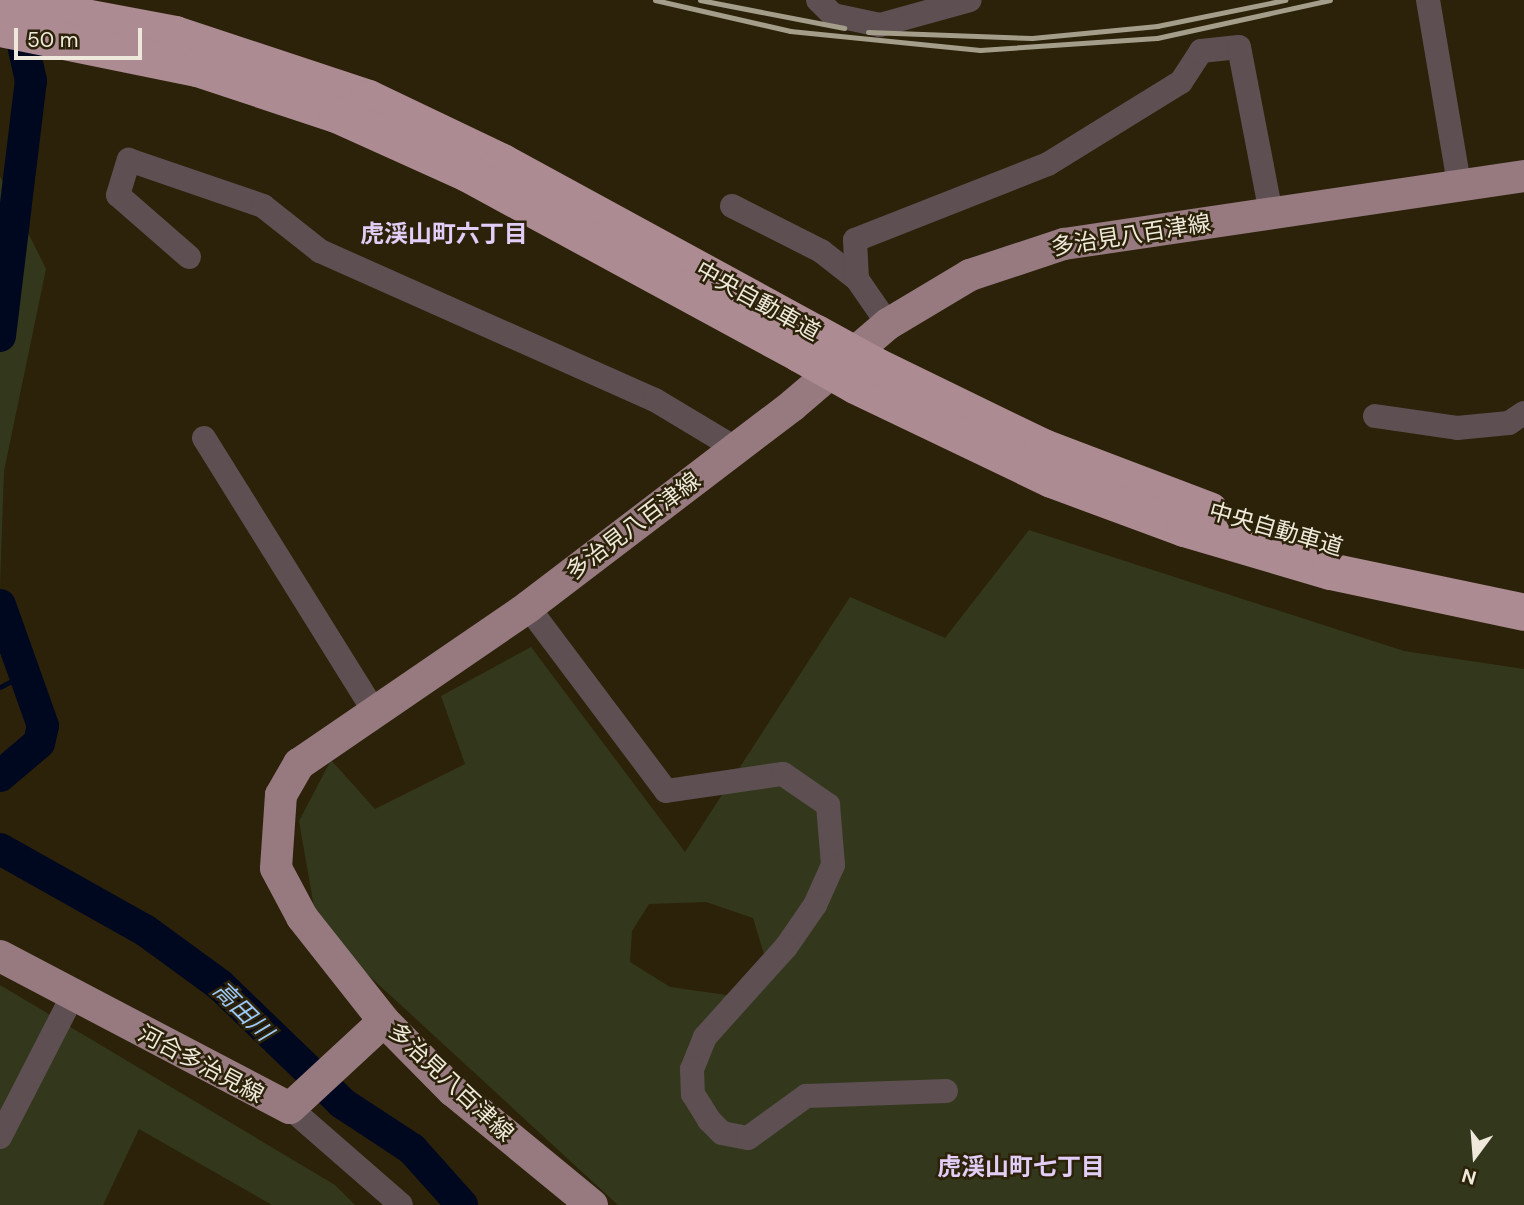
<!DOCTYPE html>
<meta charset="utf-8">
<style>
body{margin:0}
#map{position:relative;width:1524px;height:1205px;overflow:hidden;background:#2b2209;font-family:"DM Sans","Noto Sans JP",sans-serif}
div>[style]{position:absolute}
.green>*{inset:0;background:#33381c}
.stream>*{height:5px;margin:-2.5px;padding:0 2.5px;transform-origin:2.5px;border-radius:2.5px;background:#00081f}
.river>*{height:32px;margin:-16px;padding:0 16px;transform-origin:16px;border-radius:16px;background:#00081f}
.minor>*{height:24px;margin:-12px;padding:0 12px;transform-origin:12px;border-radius:12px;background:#5d4f52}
.major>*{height:32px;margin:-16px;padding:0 16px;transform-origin:16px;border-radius:16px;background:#967a80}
.highway>*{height:37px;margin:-18.5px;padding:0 18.5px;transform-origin:18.5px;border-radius:18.5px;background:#ac8b92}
.rail>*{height:5px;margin:-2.5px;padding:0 2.5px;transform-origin:2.5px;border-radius:2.5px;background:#a39d8a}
.highway-bridge>*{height:37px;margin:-18.5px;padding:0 18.5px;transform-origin:18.5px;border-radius:18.5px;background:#ac8b92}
span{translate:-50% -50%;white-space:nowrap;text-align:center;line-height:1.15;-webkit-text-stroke:5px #2b2209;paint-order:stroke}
.street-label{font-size:23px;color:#eee9da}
.neighbourhood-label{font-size:24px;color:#e1cdf6;font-weight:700}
.water-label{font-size:24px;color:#9bc8f7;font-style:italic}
.north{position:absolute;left:1440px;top:1121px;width:70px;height:70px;-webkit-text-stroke:5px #2b2209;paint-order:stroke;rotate:196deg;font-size:19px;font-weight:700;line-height:28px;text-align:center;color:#eee9da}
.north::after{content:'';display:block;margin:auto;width:24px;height:32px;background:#eee9da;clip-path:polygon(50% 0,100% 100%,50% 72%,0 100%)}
.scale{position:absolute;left:14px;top:28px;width:128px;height:32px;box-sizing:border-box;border:4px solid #eee9da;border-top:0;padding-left:9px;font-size:21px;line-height:24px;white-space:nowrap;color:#eee9da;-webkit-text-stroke:5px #2b2209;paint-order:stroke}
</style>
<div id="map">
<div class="green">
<div style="clip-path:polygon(0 176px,46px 269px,4px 471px,0 586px)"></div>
<div style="clip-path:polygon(evenodd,1029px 530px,1404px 651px,1524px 669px,1524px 1205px,618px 1205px,365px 972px,315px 913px,299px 821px,331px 760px,375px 809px,465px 764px,441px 696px,531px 647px,685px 852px,850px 597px,945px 638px,1029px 530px,706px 902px,753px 918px,767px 964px,733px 996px,670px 987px,630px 962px,632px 931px,649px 904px,706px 902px)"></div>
<div style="clip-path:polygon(0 985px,335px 1185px,355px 1205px,272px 1205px,139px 1129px,103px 1205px,0 1205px)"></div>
</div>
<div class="stream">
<div style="left:0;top:687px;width:30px;rotate:-28deg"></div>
</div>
<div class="river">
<div style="left:0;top:336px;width:257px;rotate:-83.1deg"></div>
<div style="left:31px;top:81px;width:75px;rotate:-102.4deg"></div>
<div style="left:0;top:605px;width:128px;rotate:70.4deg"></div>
<div style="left:43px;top:726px;width:17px;rotate:103deg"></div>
<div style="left:39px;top:743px;width:51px;rotate:139.8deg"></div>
<div style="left:0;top:849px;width:167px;rotate:29.3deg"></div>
<div style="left:146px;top:931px;width:92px;rotate:36.1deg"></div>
<div style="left:220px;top:985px;width:170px;rotate:44deg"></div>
<div style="left:342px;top:1103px;width:84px;rotate:33.3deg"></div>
<div style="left:412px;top:1149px;width:75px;rotate:48.2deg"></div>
</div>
<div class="minor">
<div style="left:818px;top:0;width:21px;rotate:45deg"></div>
<div style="left:833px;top:15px;width:48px;rotate:12deg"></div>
<div style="left:880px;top:25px;width:93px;rotate:-15.5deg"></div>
<div style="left:1428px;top:0;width:187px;rotate:80.4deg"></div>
<div style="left:732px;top:206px;width:100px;rotate:26.8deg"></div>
<div style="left:821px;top:251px;width:46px;rotate:37.9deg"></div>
<div style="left:189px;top:257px;width:94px;rotate:-138.9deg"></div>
<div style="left:118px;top:195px;width:37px;rotate:-73deg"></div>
<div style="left:129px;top:160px;width:142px;rotate:18.9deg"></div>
<div style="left:263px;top:206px;width:73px;rotate:38.3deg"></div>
<div style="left:320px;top:251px;width:367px;rotate:24deg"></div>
<div style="left:655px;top:400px;width:93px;rotate:31deg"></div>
<div style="left:888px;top:324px;width:55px;rotate:-124.6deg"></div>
<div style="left:857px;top:279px;width:39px;rotate:-93deg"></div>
<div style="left:855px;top:240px;width:207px;rotate:-21.5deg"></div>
<div style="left:1048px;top:164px;width:156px;rotate:-31.7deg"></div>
<div style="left:1181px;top:82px;width:37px;rotate:-57deg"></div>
<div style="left:1201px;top:51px;width:38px;rotate:-6deg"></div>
<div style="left:1239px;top:47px;width:169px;rotate:79.1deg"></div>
<div style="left:1375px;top:416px;width:83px;rotate:8.3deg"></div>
<div style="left:1457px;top:428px;width:52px;rotate:-5.5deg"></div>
<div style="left:1509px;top:423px;width:18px;rotate:-34deg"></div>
<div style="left:204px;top:438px;width:322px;rotate:58.1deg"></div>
<div style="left:528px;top:607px;width:230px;rotate:53.1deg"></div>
<div style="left:666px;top:791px;width:118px;rotate:-8.3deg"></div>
<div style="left:783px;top:774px;width:55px;rotate:34.6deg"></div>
<div style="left:828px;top:805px;width:60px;rotate:85.2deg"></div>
<div style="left:833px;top:865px;width:44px;rotate:114.2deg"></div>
<div style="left:815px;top:905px;width:51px;rotate:124.6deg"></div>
<div style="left:786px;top:947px;width:121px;rotate:132deg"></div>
<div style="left:705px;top:1037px;width:35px;rotate:112deg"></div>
<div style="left:692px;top:1069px;width:25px;rotate:88deg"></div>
<div style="left:693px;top:1094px;width:31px;rotate:58deg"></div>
<div style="left:709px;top:1120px;width:18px;rotate:45deg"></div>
<div style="left:722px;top:1133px;width:26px;rotate:11deg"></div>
<div style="left:748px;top:1138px;width:72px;rotate:-35.9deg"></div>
<div style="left:806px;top:1096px;width:140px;rotate:-2deg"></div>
<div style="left:290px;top:1108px;width:147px;rotate:41.1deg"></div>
<div style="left:0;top:1137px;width:157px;rotate:-62.8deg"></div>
</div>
<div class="major">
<div style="left:0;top:956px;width:327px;rotate:27.7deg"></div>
<div style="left:290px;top:1108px;width:128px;rotate:-42.8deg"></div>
<div style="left:592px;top:1205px;width:180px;rotate:-140.6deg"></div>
<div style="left:453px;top:1091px;width:98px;rotate:-134.6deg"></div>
<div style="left:384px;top:1021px;width:132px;rotate:-128.3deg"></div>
<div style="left:302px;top:917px;width:55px;rotate:-118deg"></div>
<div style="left:276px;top:868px;width:73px;rotate:-86.1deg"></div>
<div style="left:281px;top:795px;width:36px;rotate:-60deg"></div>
<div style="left:299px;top:764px;width:278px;rotate:-34.4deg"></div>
<div style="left:528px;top:607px;width:333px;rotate:-37.3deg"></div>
<div style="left:793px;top:405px;width:125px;rotate:-40.5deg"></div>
<div style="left:888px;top:324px;width:96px;rotate:-30.9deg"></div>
<div style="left:970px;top:275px;width:99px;rotate:-18.3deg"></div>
<div style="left:1064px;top:244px;width:465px;rotate:-8.4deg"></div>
</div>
<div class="highway">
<div style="left:0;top:1px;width:178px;rotate:10.7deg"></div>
<div style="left:175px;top:34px;width:203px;rotate:18.3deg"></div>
<div style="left:368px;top:98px;width:148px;rotate:25.5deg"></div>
<div style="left:502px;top:162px;width:358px;rotate:28.6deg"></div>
<div style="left:0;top:28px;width:201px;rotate:11.5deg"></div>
<div style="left:197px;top:68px;width:146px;rotate:18.3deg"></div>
<div style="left:336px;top:114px;width:144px;rotate:24.2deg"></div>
<div style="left:467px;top:173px;width:379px;rotate:28.5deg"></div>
<div style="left:876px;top:366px;width:186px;rotate:25.9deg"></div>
<div style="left:1043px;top:447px;width:178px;rotate:20.8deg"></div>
<div style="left:855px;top:385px;width:217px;rotate:25.6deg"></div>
<div style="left:1051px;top:479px;width:142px;rotate:20.2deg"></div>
<div style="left:1184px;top:528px;width:152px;rotate:16.4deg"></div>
<div style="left:1330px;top:571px;width:198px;rotate:11.9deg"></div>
</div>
<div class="rail">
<div style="left:655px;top:0;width:139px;rotate:12.9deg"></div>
<div style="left:790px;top:31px;width:191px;rotate:5.7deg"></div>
<div style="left:980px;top:50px;width:177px;rotate:-3.9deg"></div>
<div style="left:1157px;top:38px;width:177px;rotate:-12.4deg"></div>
<div style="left:700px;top:0;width:147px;rotate:11deg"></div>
<div style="left:868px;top:32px;width:164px;rotate:2.1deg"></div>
<div style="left:1032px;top:38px;width:126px;rotate:-5.5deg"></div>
<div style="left:1157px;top:26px;width:131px;rotate:-11.5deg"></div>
</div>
<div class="highway-bridge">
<div style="left:816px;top:333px;width:68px;rotate:28.8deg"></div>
<div style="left:800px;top:354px;width:63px;rotate:29.4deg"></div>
</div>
<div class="street-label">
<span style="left:1131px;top:235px;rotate:-9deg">多治見八百津線</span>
<span style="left:758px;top:301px;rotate:29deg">中央自動車道</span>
<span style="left:633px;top:526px;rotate:-37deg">多治見八百津線</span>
<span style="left:1276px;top:529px;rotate:16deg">中央自動車道</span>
<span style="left:201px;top:1064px;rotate:28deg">河合多治見線</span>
<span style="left:451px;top:1082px;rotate:43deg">多治見八百津線</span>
</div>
<div class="neighbourhood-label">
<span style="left:444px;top:234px">虎渓山町六丁目</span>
<span style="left:1021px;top:1167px">虎渓山町七丁目</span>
</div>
<div class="water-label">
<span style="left:243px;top:1011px;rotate:45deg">高田川</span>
</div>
<div class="north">N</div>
<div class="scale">50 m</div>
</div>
